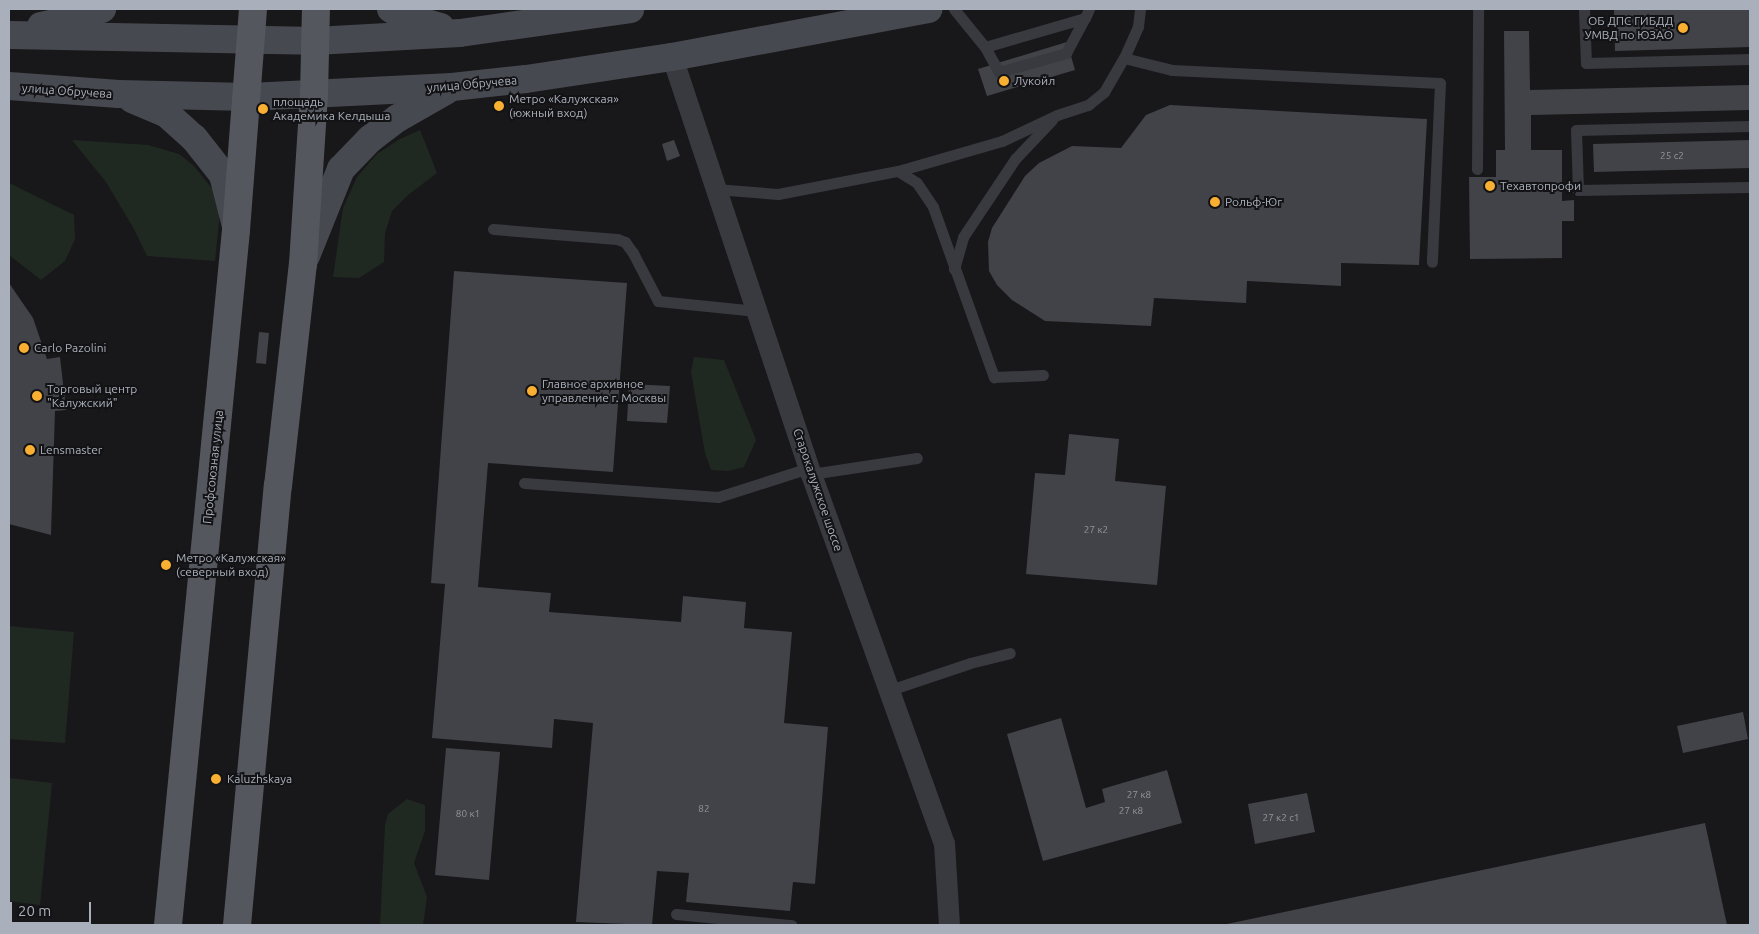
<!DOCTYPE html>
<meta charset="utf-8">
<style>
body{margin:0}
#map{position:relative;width:1759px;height:934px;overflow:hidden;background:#18181a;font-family:Ubuntu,sans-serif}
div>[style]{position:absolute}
.green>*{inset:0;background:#202921}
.building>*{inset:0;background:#424348}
.lane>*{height:11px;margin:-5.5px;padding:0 5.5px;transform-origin:5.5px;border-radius:5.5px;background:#393a40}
.street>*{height:21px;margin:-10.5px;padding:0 10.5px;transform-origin:10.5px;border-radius:10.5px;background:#393a40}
.secondary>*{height:28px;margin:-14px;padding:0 14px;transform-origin:14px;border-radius:14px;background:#474950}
.primary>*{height:28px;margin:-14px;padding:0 14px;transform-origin:14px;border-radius:14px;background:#55575f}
.dots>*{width:14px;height:14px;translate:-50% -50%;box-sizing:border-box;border:2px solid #131316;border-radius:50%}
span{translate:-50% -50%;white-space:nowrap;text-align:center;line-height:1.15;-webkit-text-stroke:4px #131316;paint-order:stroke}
.number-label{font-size:10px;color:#90959e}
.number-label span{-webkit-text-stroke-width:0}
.poi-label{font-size:12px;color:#aab0bb}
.right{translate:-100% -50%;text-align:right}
.left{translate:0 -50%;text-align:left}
.street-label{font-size:12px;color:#aab0bb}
.frame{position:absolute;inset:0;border:10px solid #aab0bb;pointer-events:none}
.scale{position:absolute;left:10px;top:902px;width:81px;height:22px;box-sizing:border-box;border:2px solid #aab0bb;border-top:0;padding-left:6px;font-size:15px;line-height:18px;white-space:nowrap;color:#aab0bb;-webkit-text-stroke:4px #131316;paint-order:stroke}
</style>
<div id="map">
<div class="green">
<div style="clip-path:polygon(420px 130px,437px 173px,408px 195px,392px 211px,385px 233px,384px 262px,359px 278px,333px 277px,343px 208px,357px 177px,377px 154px,400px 139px)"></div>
<div style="clip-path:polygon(72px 140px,148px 145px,179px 154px,194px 166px,214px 191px,220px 212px,215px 261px,147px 256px,134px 229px,106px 182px)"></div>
<div style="clip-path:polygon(9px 183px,74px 215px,75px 239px,65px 261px,41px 280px,9px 255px)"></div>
<div style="clip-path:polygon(694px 357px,724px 360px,756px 440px,744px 467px,728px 471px,711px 470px,705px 453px,691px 372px)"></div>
<div style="clip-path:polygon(9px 626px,74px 632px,65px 743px,9px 739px)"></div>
<div style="clip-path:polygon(9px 778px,52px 783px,40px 905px,9px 901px)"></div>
<div style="clip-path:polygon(407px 799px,425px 805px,425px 831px,414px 863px,427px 897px,423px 925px,380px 925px,385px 825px,388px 814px)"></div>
</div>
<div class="building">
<div style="clip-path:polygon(1614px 9px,1750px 9px,1750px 47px,1615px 51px)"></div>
<div style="clip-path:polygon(1504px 31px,1529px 31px,1530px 90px,1750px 85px,1750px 110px,1531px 115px,1531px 150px,1562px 150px,1562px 201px,1574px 200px,1574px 221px,1562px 221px,1562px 258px,1470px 259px,1469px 177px,1496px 177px,1496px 150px,1505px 150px)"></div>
<div style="clip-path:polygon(1067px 42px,1075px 70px,987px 96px,978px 69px)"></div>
<div style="clip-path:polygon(1170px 105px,1427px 119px,1419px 265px,1341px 263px,1341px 286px,1247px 281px,1246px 303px,1154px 298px,1151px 326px,1045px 321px,1012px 300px,997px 285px,989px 271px,988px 242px,992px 228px,1025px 176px,1039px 163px,1072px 146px,1121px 148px,1146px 115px)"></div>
<div style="clip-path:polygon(674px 140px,680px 156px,667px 161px,662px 144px)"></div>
<div style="clip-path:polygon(1750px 140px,1750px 168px,1594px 172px,1593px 144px)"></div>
<div style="clip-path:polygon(454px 271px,627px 283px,613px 472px,488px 463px,478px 587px,551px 593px,549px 612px,681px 622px,683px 596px,746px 602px,744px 628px,792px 632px,784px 723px,828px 727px,815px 884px,793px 882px,790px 911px,686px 902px,689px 873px,657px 871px,652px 925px,576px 922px,593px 723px,554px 719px,552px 748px,432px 738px,445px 584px,431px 583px)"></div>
<div style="clip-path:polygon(9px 283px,33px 318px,47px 359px,60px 357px,66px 410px,55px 411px,51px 535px,9px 524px)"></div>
<div style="clip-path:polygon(259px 332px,269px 333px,266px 364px,256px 363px)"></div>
<div style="clip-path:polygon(629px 384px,670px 386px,667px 423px,627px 421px)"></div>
<div style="clip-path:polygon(1069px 434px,1119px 439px,1115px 481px,1166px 486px,1157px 585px,1026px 574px,1035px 473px,1065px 475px)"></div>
<div style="clip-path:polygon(1743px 712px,1748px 739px,1683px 753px,1677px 726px)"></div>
<div style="clip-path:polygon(1061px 718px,1086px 808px,1105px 802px,1102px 789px,1167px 770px,1182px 823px,1043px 861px,1007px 734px)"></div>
<div style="clip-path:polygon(446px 748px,500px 752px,489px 880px,435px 875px)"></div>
<div style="clip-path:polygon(1307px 793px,1315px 832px,1255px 844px,1248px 804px)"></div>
<div style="clip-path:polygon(1705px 823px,1727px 925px,1227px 925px,1227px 924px)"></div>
</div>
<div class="lane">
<div style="left:954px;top:9px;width:49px;rotate:50.8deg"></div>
<div style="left:985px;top:47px;width:104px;rotate:-16.2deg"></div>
<div style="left:1085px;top:18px;width:10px;rotate:-66deg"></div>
<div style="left:1584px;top:9px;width:54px;rotate:87.9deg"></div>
<div style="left:1586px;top:63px;width:164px;rotate:-1.4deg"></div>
<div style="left:985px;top:47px;width:29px;rotate:61deg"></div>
<div style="left:999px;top:72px;width:70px;rotate:-15.8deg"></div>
<div style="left:1066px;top:53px;width:40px;rotate:-62deg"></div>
<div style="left:1124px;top:58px;width:49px;rotate:14deg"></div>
<div style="left:1172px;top:70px;width:268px;rotate:2.8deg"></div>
<div style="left:1440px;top:83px;width:179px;rotate:92.6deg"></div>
<div style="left:1750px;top:126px;width:174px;rotate:178.7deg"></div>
<div style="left:1576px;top:130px;width:60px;rotate:88.1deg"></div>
<div style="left:1578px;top:190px;width:172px;rotate:-1deg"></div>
<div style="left:1477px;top:169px;width:160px;rotate:-89.6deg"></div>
<div style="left:898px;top:171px;width:22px;rotate:32deg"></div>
<div style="left:917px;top:183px;width:29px;rotate:56deg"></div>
<div style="left:933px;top:207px;width:181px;rotate:70.3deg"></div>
<div style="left:994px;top:377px;width:49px;rotate:-2.3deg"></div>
<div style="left:715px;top:189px;width:63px;rotate:4.5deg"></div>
<div style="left:778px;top:194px;width:122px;rotate:-10.9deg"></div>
<div style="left:898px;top:171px;width:108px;rotate:-16.1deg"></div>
<div style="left:1002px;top:141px;width:61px;rotate:-25.3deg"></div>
<div style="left:1057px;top:115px;width:33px;rotate:-18deg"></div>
<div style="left:1088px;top:105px;width:21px;rotate:-39deg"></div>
<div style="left:1104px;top:92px;width:39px;rotate:-60deg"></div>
<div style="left:1124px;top:58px;width:35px;rotate:-66deg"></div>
<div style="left:1138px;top:26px;width:17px;rotate:-83deg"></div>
<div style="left:493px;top:229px;width:124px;rotate:4.6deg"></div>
<div style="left:617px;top:239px;width:9px;rotate:21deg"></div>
<div style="left:625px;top:242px;width:14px;rotate:54deg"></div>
<div style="left:633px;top:253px;width:54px;rotate:62.5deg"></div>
<div style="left:658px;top:301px;width:99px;rotate:5.8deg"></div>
<div style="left:954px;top:269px;width:33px;rotate:-74deg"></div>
<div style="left:963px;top:237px;width:94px;rotate:-56.3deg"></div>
<div style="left:1015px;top:159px;width:54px;rotate:-46.5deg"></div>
<div style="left:811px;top:474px;width:107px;rotate:-8.6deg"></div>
<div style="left:524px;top:483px;width:195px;rotate:4.1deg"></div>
<div style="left:718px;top:497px;width:96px;rotate:-17.7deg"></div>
<div style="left:890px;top:690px;width:84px;rotate:-18.6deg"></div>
<div style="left:970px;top:663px;width:41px;rotate:-14deg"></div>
<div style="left:676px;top:914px;width:116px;rotate:5.5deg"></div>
</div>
<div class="street">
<div style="left:672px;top:57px;width:440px;rotate:71.6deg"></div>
<div style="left:811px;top:474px;width:392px;rotate:70.2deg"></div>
<div style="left:944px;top:843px;width:82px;rotate:86.5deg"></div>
</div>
<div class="secondary">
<div style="left:391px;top:9px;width:13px;rotate:32deg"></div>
<div style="left:402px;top:16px;width:40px;rotate:16deg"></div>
<div style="left:41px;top:26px;width:34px;rotate:-12deg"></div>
<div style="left:74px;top:19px;width:30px;rotate:-20deg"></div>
<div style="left:9px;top:35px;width:306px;rotate:1.1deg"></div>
<div style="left:315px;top:41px;width:145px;rotate:-3.2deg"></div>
<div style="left:460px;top:33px;width:172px;rotate:-8deg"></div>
<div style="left:9px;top:86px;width:110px;rotate:4.2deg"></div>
<div style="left:119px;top:94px;width:129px;rotate:1.3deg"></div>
<div style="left:248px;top:97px;width:204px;rotate:-2.8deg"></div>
<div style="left:452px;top:87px;width:74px;rotate:-6.2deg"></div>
<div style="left:526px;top:79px;width:148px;rotate:-8.6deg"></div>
<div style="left:672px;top:57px;width:261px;rotate:-10.6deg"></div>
<div style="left:132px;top:99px;width:38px;rotate:23deg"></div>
<div style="left:167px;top:114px;width:36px;rotate:42deg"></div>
<div style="left:194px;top:138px;width:47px;rotate:51.9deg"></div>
<div style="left:223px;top:175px;width:49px;rotate:75.7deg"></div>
<div style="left:306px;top:256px;width:94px;rotate:-68.1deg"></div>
<div style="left:341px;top:169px;width:42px;rotate:-46deg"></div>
<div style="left:370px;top:139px;width:35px;rotate:-37deg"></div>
<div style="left:398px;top:118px;width:56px;rotate:-29.7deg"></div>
</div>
<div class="primary">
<div style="left:168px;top:925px;width:698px;rotate:-84.41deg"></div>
<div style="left:236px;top:230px;width:222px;rotate:-85.6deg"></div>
<div style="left:237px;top:925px;width:441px;rotate:-84.7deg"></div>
<div style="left:278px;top:486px;width:223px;rotate:-83.6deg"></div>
<div style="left:303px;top:264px;width:169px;rotate:-86.3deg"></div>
<div style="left:314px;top:95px;width:86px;rotate:-88.7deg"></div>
</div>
<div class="dots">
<div style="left:1683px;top:28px;background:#f9af31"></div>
<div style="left:1004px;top:81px;background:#f9af31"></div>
<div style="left:499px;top:106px;background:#f9af31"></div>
<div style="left:263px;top:109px;background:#f9af31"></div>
<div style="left:1490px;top:186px;background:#f9af31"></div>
<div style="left:1215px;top:202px;background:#f9af31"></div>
<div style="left:24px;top:348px;background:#f9af31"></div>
<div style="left:532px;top:391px;background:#f9af31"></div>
<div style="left:37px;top:396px;background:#f9af31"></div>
<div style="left:30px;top:450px;background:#f9af31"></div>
<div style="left:166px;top:565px;background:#f9af31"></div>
<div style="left:216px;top:779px;background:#f9af31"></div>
</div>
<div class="number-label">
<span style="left:1672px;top:156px">25 с2</span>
<span style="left:1096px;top:530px">27 к2</span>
<span style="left:1139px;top:795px">27 к8</span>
<span style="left:704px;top:809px">82</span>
<span style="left:1131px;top:811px">27 к8</span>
<span style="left:468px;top:814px">80 к1</span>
<span style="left:1281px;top:818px">27 к2 с1</span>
</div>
<div class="poi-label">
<span class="right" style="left:1673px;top:28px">ОБ ДПС ГИБДД<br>УМВД по ЮЗАО</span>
<span class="left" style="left:1014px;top:81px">Лукойл</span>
<span class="left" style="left:509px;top:106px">Метро «Калужская»<br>(южный вход)</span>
<span class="left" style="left:273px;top:109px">площадь<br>Академика Келдыша</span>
<span class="left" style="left:1500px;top:186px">Техавтопрофи</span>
<span class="left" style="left:1225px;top:202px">Рольф-Юг</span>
<span class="left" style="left:34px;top:348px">Carlo Pazolini</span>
<span class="left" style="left:542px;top:391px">Главное архивное<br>управление г. Москвы</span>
<span class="left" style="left:47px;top:396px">Торговый центр<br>"Калужский"</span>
<span class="left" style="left:40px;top:450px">Lensmaster</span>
<span class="left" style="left:176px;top:565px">Метро «Калужская»<br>(северный вход)</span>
<span class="left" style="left:227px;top:779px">Kaluzhskaya</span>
</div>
<div class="street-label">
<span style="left:472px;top:84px;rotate:-5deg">улица Обручева</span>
<span style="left:67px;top:91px;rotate:4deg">улица Обручева</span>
<span style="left:213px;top:467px;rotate:-84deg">Профсоюзная улица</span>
<span style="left:818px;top:490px;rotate:71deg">Старокалужское шоссе</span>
</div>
<div class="frame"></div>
<div class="scale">20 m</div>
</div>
